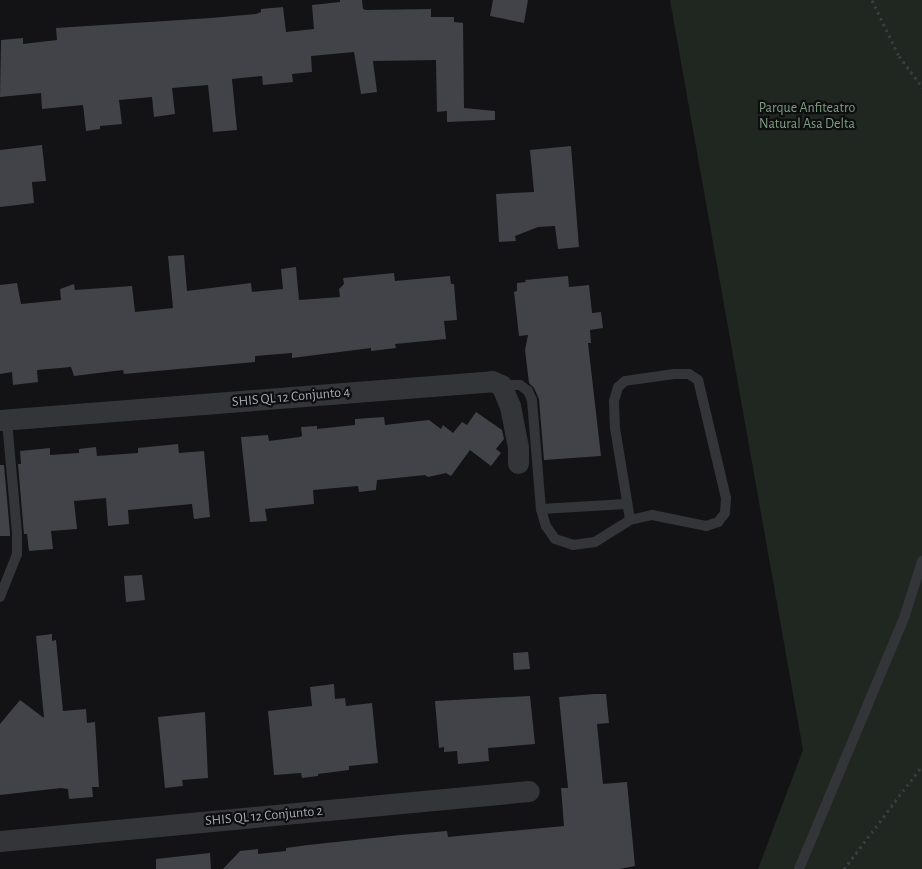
<!DOCTYPE html>
<style>
body{margin:0}
#map{position:relative;width:922px;height:869px;overflow:hidden;background:#131315;font-family:"Alegreya Sans",sans-serif}
div>[style]{position:absolute}
.green>*{inset:0;background:#202721}
.building>*{inset:0;background:#424348}
.path>*{height:3px;margin-top:-1.5px;transform-origin:0;background:repeating-linear-gradient(90deg,#3a3c40 0 2.5px,transparent 0 6.5px)}
.lane>*{height:10px;margin:-5px;padding:0 5px;transform-origin:5px;border-radius:5px;background:#343539}
.street>*{height:21px;margin:-10.5px;padding:0 10.5px;transform-origin:10.5px;border-radius:10.5px;background:#343539}
span{translate:-50% -50%;white-space:nowrap;text-align:center;line-height:1.15;-webkit-text-stroke:4.5px #0e0e10;paint-order:stroke}
.park-label{font-size:14px;color:#7d9e81}
.street-label{font-size:14px;color:#a5a9b4}
</style>
<div id="map">
<div class="green">
<div style="clip-path:polygon(670px 0,922px 0,922px 869px,758px 869px,803px 750px)"></div>
</div>
<div class="building">
<div style="clip-path:polygon(340px 0,362px 0,363px 9px,366px 10px,431px 9px,431px 17px,454px 17px,454px 22px,463px 23px,464px 108px,495px 111px,495px 120px,447px 122px,447px 111px,437px 112px,436px 60px,373px 61px,377px 92px,361px 94px,354px 52px,311px 56px,312px 72px,292px 74px,293px 82px,263px 85px,262px 76px,232px 79px,237px 130px,213px 132px,208px 85px,172px 88px,175px 114px,154px 117px,152px 97px,119px 100px,122px 124px,100px 126px,100px 129px,86px 131px,83px 105px,42px 109px,41px 93px,0 97px,1px 40px,23px 38px,23px 44px,57px 40px,56px 28px,211px 18px,256px 14px,261px 12px,261px 9px,283px 7px,286px 32px,314px 29px,312px 5px,340px 2px)"></div>
<div style="clip-path:polygon(493px 0,528px 0,524px 23px,490px 16px)"></div>
<div style="clip-path:polygon(42px 145px,46px 181px,32px 182px,34px 203px,0 207px,0 150px)"></div>
<div style="clip-path:polygon(571px 146px,579px 247px,558px 249px,555px 226px,538px 227px,515px 236px,516px 241px,499px 242px,496px 194px,534px 192px,530px 150px)"></div>
<div style="clip-path:polygon(184px 255px,187px 291px,251px 283px,252px 292px,283px 289px,281px 269px,296px 267px,299px 300px,340px 297px,339px 289px,344px 284px,343px 278px,394px 273px,395px 281px,450px 276px,451px 284px,454px 284px,457px 320px,444px 321px,446px 339px,395px 344px,396px 348px,371px 351px,371px 348px,292px 358px,292px 353px,255px 356px,255px 362px,124px 374px,123px 370px,74px 376px,71px 367px,37px 370px,38px 382px,13px 385px,12px 372px,0 374px,0 285px,17px 283px,21px 304px,61px 300px,60px 289px,74px 284px,75px 290px,132px 286px,135px 312px,173px 308px,168px 256px)"></div>
<div style="clip-path:polygon(568px 276px,569px 287px,589px 285px,592px 313px,601px 312px,603px 328px,590px 330px,591px 343px,588px 343px,601px 456px,544px 460px,539px 399px,534px 388px,529px 383px,525px 350px,528px 335px,519px 336px,514px 292px,517px 291px,517px 283px,526px 282px,525px 280px)"></div>
<div style="clip-path:polygon(476px 412px,502px 430px,504px 439px,496px 449px,501px 453px,491px 466px,470px 450px,451px 476px,446px 473px,428px 477px,425px 475px,377px 480px,376px 490px,359px 492px,358px 486px,313px 490px,314px 504px,265px 509px,267px 521px,250px 522px,241px 437px,268px 435px,269px 441px,300px 437px,302px 436px,301px 427px,317px 426px,317px 429px,355px 425px,355px 419px,384px 417px,385px 425px,429px 420px,441px 429px,443px 425px,453px 433px,462px 422px,467px 425px)"></div>
<div style="clip-path:polygon(178px 444px,179px 453px,204px 451px,210px 517px,194px 519px,192px 504px,128px 510px,129px 524px,108px 526px,106px 498px,74px 501px,77px 529px,51px 531px,53px 549px,29px 551px,27px 534px,24px 534px,18px 464px,21px 464px,20px 451px,50px 448px,50px 455px,79px 453px,79px 449px,96px 447px,97px 456px,138px 453px,138px 448px)"></div>
<div style="clip-path:polygon(0 465px,4px 465px,10px 533px,10px 536px,0 536px)"></div>
<div style="clip-path:polygon(142px 575px,145px 600px,126px 602px,124px 576px)"></div>
<div style="clip-path:polygon(52px 634px,52px 641px,56px 640px,63px 711px,86px 709px,87px 723px,95px 722px,99px 787px,92px 787px,93px 797px,69px 799px,68px 789px,61px 788px,0 795px,0 724px,20px 700px,44px 718px,36px 636px)"></div>
<div style="clip-path:polygon(528px 652px,530px 669px,514px 670px,513px 653px)"></div>
<div style="clip-path:polygon(334px 684px,335px 699px,345px 698px,346px 706px,372px 703px,378px 763px,349px 766px,349px 770px,318px 774px,318px 776px,302px 778px,301px 773px,274px 775px,268px 711px,312px 706px,310px 687px)"></div>
<div style="clip-path:polygon(594px 694px,606px 694px,609px 723px,597px 724px,603px 784px,627px 782px,635px 866px,619px 869px,223px 869px,240px 851px,258px 849px,258px 854px,286px 851px,286px 848px,308px 845px,401px 835px,447px 831px,448px 837px,564px 826px,561px 788px,568px 788px,559px 697px)"></div>
<div style="clip-path:polygon(530px 696px,535px 744px,488px 748px,489px 761px,458px 764px,457px 751px,444px 752px,444px 747px,439px 748px,435px 701px)"></div>
<div style="clip-path:polygon(205px 712px,208px 778px,182px 780px,183px 786px,165px 788px,158px 717px)"></div>
<div style="clip-path:polygon(210px 853px,211px 869px,156px 869px,156px 859px)"></div>
</div>
<div class="path">
<div style="left:872px;top:0;width:62px;rotate:64.3deg"></div>
<div style="left:899px;top:56px;width:39px;rotate:53deg"></div>
<div style="left:844px;top:869px;width:129px;rotate:-52.9deg"></div>
</div>
<div class="lane">
<div style="left:501px;top:385px;width:19px"></div>
<div style="left:520px;top:385px;width:10px;rotate:37deg"></div>
<div style="left:528px;top:391px;width:10px;rotate:66deg"></div>
<div style="left:532px;top:400px;width:109px;rotate:85.3deg"></div>
<div style="left:541px;top:509px;width:18px;rotate:74deg"></div>
<div style="left:546px;top:526px;width:16px;rotate:55deg"></div>
<div style="left:555px;top:539px;width:19px;rotate:18deg"></div>
<div style="left:573px;top:545px;width:22px;rotate:-8deg"></div>
<div style="left:595px;top:542px;width:41px;rotate:-32.2deg"></div>
<div style="left:630px;top:520px;width:23px;rotate:-13deg"></div>
<div style="left:652px;top:515px;width:55px;rotate:11.5deg"></div>
<div style="left:706px;top:526px;width:13px;rotate:-18deg"></div>
<div style="left:718px;top:522px;width:11px;rotate:-52deg"></div>
<div style="left:725px;top:513px;width:15px;rotate:-86deg"></div>
<div style="left:726px;top:498px;width:121px;rotate:-103.3deg"></div>
<div style="left:698px;top:380px;width:11px;rotate:-146deg"></div>
<div style="left:689px;top:374px;width:15px;rotate:180deg"></div>
<div style="left:674px;top:374px;width:49px;rotate:171.9deg"></div>
<div style="left:625px;top:381px;width:9px;rotate:139deg"></div>
<div style="left:618px;top:387px;width:15px;rotate:106deg"></div>
<div style="left:614px;top:401px;width:27px;rotate:88deg"></div>
<div style="left:615px;top:428px;width:93px;rotate:80.7deg"></div>
<div style="left:541px;top:509px;width:85px;rotate:-3.4deg"></div>
<div style="left:0;top:597px;width:46px;rotate:-68.4deg"></div>
<div style="left:17px;top:554px;width:21px;rotate:-90deg"></div>
<div style="left:17px;top:533px;width:113px;rotate:-95.1deg"></div>
<div style="left:799px;top:869px;width:275px;rotate:-67.3deg"></div>
<div style="left:905px;top:615px;width:57px;rotate:-72.5deg"></div>
</div>
<div class="street">
<div style="left:0;top:420px;width:494px;rotate:-4.5deg"></div>
<div style="left:492px;top:381px;width:10px;rotate:24deg"></div>
<div style="left:501px;top:385px;width:23px;rotate:67deg"></div>
<div style="left:510px;top:406px;width:42px;rotate:79deg"></div>
<div style="left:518px;top:447px;width:16px;rotate:90deg"></div>
<div style="left:0;top:841px;width:531px;rotate:-5.4deg"></div>
</div>
<div class="park-label">
<span style="left:807px;top:116px">Parque Anfiteatro<br>Natural Asa Delta</span>
</div>
<div class="street-label">
<span style="left:291px;top:397px;rotate:-5deg">SHIS QL 12 Conjunto 4</span>
<span style="left:264px;top:816px;rotate:-5deg">SHIS QL 12 Conjunto 2</span>
</div>
</div>
